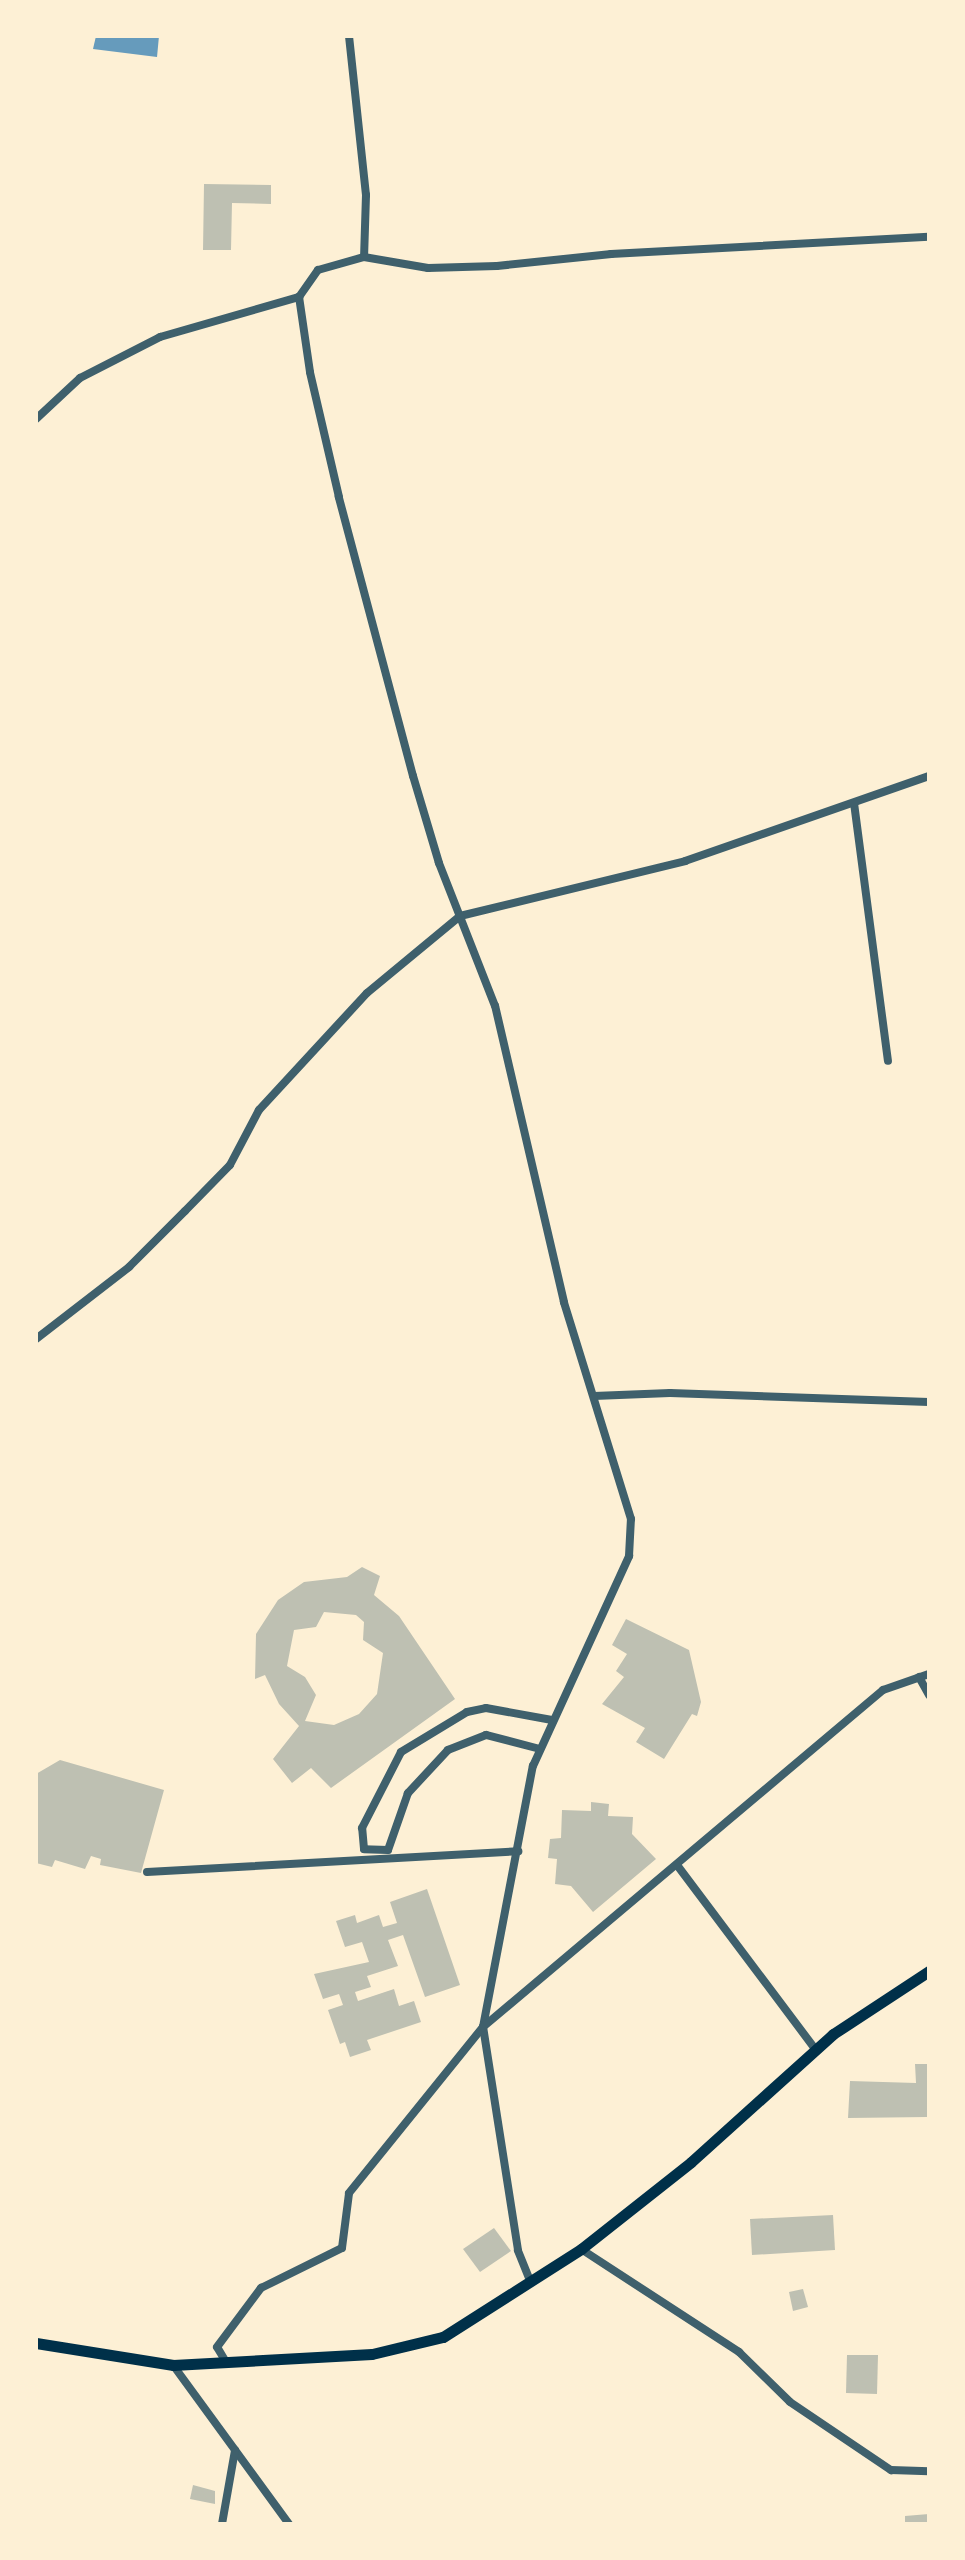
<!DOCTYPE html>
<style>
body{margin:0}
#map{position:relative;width:965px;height:2560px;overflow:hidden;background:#fdf0d5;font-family:Mulish,sans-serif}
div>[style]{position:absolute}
.water>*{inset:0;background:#669bbc}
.building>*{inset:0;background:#bec0b2}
.minor>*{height:8px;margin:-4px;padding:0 4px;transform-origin:4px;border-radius:4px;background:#3f606c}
.secondary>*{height:11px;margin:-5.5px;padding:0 5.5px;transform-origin:5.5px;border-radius:5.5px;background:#003049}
span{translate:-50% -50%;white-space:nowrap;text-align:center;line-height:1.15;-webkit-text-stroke:6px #fdf0d5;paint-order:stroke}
.frame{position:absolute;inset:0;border:38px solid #fdf0d5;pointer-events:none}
</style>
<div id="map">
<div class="water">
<div style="clip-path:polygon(96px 36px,159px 36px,157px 57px,93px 49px)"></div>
</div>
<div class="building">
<div style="clip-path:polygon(204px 184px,271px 185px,271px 204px,232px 203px,231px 250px,203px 250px)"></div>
<div style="clip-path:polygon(evenodd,362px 1567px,380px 1576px,374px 1595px,399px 1616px,455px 1699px,331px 1788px,311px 1768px,292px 1783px,273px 1759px,299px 1726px,279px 1704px,265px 1675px,255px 1679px,256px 1634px,278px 1600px,304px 1582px,347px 1577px,362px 1567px,324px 1612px,356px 1615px,364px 1622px,363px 1640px,383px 1653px,377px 1694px,359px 1714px,334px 1725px,305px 1721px,316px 1695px,305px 1677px,287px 1666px,294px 1630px,316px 1627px,324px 1612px)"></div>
<div style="clip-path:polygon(626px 1619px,689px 1650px,701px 1702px,697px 1716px,692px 1714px,664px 1759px,636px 1742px,645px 1728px,602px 1704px,624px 1677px,616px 1671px,627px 1654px,612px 1645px)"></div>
<div style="clip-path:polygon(60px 1760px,164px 1790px,141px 1873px,100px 1865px,101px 1859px,91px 1856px,85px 1869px,55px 1860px,52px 1867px,36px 1863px,36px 1774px)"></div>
<div style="clip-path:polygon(591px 1802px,609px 1804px,608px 1816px,633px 1817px,632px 1834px,656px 1859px,593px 1912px,571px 1886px,555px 1884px,557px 1859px,548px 1858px,550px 1839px,561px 1838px,562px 1810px,591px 1811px)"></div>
<div style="clip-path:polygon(427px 1889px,460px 1985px,425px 1997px,403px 1935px,388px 1940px,398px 1966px,367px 1976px,371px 1987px,355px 1992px,358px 2001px,394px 1989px,399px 2006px,414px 2001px,421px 2022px,367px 2040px,371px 2050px,350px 2057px,345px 2042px,340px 2044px,328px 2010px,343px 2005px,339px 1994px,323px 1999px,314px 1974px,369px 1962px,362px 1942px,345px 1947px,336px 1921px,355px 1915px,357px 1923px,379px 1915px,383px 1927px,397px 1923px,390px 1902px)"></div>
<div style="clip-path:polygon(915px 2064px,929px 2064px,927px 2117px,848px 2118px,850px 2081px,916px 2083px)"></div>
<div style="clip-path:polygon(833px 2215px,835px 2250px,752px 2255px,750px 2219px)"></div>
<div style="clip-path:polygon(494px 2228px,511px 2251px,480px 2272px,463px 2249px)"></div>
<div style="clip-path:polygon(803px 2289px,808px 2307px,793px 2311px,789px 2292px)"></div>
<div style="clip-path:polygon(847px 2355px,878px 2355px,877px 2394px,846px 2393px)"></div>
<div style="clip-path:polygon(193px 2485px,215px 2491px,215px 2504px,190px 2499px)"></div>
<div style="clip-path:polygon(929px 2514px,929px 2524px,905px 2524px,905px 2516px)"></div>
</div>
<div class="minor">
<div style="left:349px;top:36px;width:160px;rotate:83.9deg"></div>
<div style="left:366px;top:195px;width:62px;rotate:91.8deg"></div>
<div style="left:36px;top:419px;width:60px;rotate:-43deg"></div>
<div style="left:80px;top:378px;width:90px;rotate:-27.1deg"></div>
<div style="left:160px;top:337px;width:145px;rotate:-16.1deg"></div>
<div style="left:854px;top:803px;width:260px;rotate:82.5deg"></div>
<div style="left:36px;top:1339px;width:118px;rotate:-37.7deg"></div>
<div style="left:129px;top:1267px;width:79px;rotate:-45deg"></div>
<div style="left:185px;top:1211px;width:64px;rotate:-45.6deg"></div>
<div style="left:230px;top:1165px;width:62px;rotate:-62.2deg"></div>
<div style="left:259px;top:1110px;width:159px;rotate:-47.3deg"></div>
<div style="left:367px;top:993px;width:121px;rotate:-39.6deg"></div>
<div style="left:460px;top:916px;width:232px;rotate:-13.7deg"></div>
<div style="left:685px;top:861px;width:258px;rotate:-19.2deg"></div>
<div style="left:594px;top:1396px;width:76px;rotate:-2.3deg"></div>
<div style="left:670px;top:1393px;width:259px;rotate:2deg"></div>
<div style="left:919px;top:1677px;width:21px;rotate:61deg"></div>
<div style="left:540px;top:1749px;width:56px;rotate:-165.5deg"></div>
<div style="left:486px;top:1735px;width:41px;rotate:158.5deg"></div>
<div style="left:448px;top:1750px;width:59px;rotate:132.9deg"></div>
<div style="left:408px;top:1793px;width:60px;rotate:109.3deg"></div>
<div style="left:388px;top:1850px;width:24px;rotate:-178deg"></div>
<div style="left:364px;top:1849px;width:21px;rotate:-95deg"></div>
<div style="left:362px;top:1828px;width:85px;rotate:-62.8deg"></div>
<div style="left:401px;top:1752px;width:77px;rotate:-31.2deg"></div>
<div style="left:467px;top:1712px;width:19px;rotate:-12deg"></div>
<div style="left:486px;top:1708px;width:67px;rotate:10.3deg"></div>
<div style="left:677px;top:1865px;width:231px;rotate:53.1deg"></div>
<div style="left:147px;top:1872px;width:372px;rotate:-3.2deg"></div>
<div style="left:581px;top:2249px;width:189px;rotate:33.1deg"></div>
<div style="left:739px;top:2352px;width:71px;rotate:44.4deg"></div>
<div style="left:790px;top:2402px;width:122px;rotate:34deg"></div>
<div style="left:891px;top:2470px;width:38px;rotate:2deg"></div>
<div style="left:531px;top:2283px;width:35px;rotate:-112deg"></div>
<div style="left:518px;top:2250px;width:226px;rotate:-98.9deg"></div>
<div style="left:483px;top:2027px;width:266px;rotate:-79.2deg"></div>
<div style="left:533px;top:1766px;width:231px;rotate:-65.4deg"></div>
<div style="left:629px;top:1556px;width:37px;rotate:-87deg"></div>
<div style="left:631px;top:1519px;width:227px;rotate:-107.2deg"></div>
<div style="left:564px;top:1302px;width:304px;rotate:-103.1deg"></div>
<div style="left:495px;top:1006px;width:154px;rotate:-111.4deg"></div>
<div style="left:439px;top:863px;width:91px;rotate:-106.6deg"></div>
<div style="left:413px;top:776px;width:289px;rotate:-104.9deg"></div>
<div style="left:339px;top:497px;width:128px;rotate:-103.1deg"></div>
<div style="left:310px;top:372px;width:76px;rotate:-98.3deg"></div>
<div style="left:299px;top:297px;width:33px;rotate:-55deg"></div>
<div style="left:318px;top:270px;width:48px;rotate:-15.8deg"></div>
<div style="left:364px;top:257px;width:65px;rotate:9.8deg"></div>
<div style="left:428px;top:268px;width:69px;rotate:-1.7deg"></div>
<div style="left:497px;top:266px;width:115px;rotate:-6deg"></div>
<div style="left:611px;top:254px;width:318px;rotate:-3.1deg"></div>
<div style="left:226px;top:2362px;width:17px;rotate:-121deg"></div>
<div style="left:217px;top:2347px;width:74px;rotate:-53.3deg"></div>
<div style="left:261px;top:2288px;width:90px;rotate:-26.3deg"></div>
<div style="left:342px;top:2248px;width:55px;rotate:-82.7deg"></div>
<div style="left:349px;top:2193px;width:213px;rotate:-51.1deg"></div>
<div style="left:483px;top:2027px;width:523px;rotate:-40.11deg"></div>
<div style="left:883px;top:1690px;width:49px;rotate:-19.2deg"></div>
<div style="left:173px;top:2365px;width:197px;rotate:53.9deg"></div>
<div style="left:222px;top:2524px;width:75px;rotate:-80deg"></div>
</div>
<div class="secondary">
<div style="left:36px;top:2343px;width:139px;rotate:9.1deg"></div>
<div style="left:173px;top:2365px;width:199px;rotate:-3.2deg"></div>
<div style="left:372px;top:2354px;width:73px;rotate:-13.5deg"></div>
<div style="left:443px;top:2337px;width:164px;rotate:-32.5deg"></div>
<div style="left:581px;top:2249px;width:140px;rotate:-38.3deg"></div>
<div style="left:691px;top:2162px;width:191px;rotate:-42deg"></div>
<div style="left:833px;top:2034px;width:115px;rotate:-33.3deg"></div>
</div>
<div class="frame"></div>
</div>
